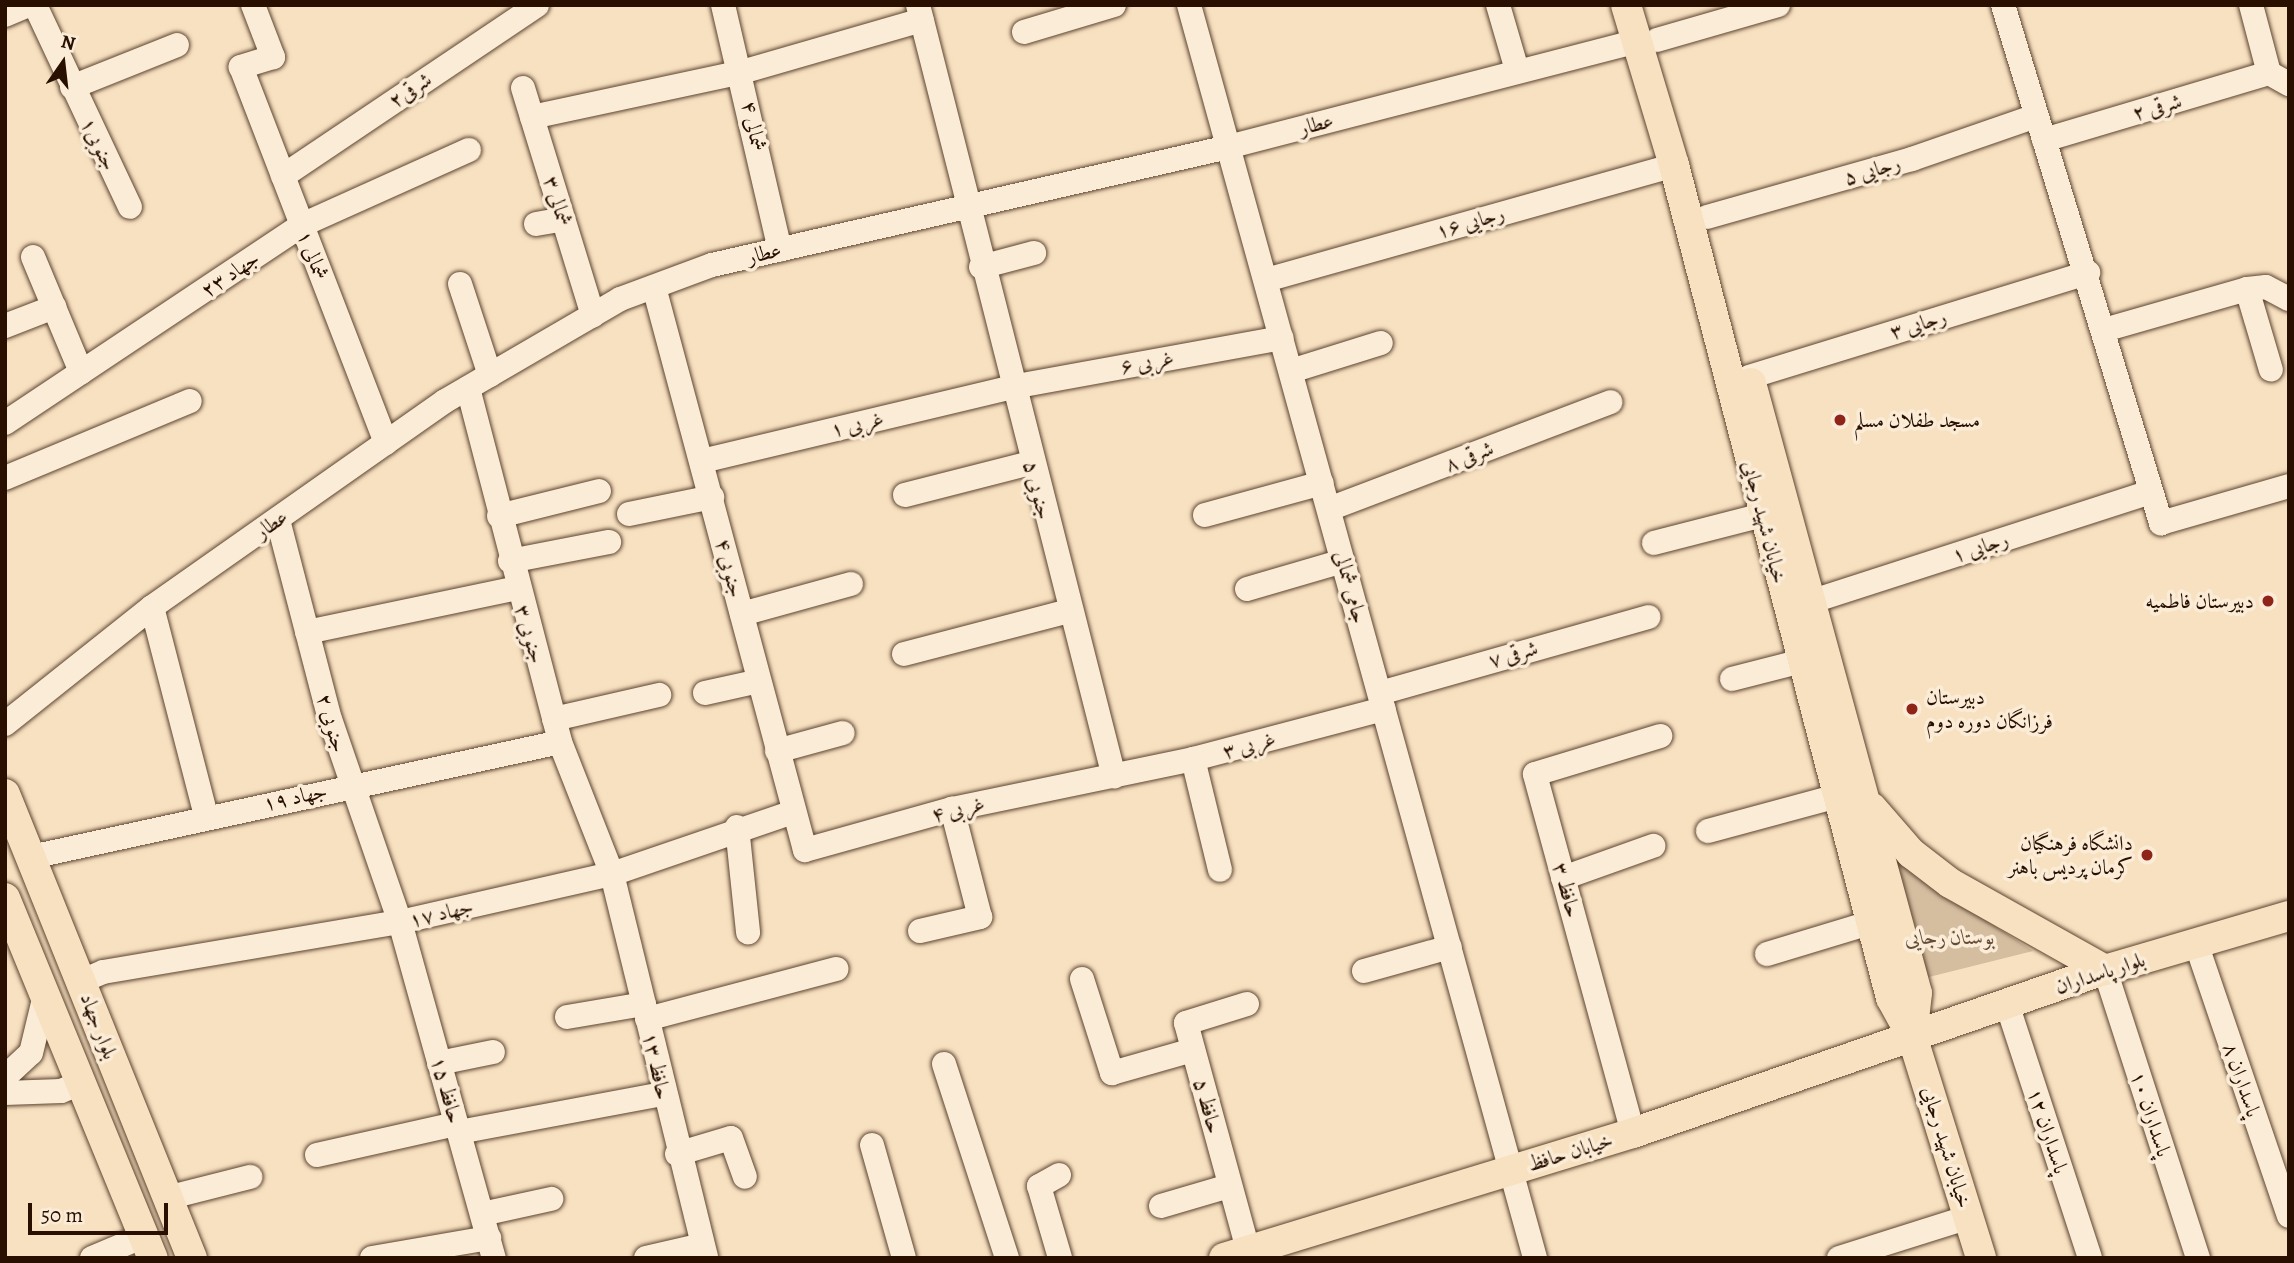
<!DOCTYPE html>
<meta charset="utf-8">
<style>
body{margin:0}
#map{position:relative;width:2294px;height:1263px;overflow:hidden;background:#f8e1c1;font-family:Alegreya,Amiri,serif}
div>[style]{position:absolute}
.green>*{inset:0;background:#d5bda0}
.roads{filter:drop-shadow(0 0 2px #5c4430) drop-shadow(0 0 2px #5c4430)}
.minor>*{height:24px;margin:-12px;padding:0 12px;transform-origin:12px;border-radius:12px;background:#faecd7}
.major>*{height:30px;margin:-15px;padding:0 15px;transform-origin:15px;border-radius:15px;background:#f8e1c1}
.dots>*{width:19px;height:19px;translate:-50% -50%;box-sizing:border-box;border:4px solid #faecd7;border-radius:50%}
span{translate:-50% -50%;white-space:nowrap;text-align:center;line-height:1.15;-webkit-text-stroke:7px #faecd7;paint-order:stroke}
.street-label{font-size:21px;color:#280f00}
.poi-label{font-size:21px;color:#280f00}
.left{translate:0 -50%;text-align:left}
.right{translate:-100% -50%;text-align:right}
.park-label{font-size:21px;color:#654c38;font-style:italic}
.frame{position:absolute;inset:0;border:7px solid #280f00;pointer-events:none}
.north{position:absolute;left:28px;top:28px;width:70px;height:70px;-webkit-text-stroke:5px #faecd7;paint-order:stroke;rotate:14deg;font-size:19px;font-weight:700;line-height:28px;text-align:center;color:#280f00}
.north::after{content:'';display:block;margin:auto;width:24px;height:32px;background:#280f00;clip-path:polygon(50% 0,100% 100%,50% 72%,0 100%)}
.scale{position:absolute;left:28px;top:1203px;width:140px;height:32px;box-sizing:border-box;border:4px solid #280f00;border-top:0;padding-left:9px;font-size:21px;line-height:24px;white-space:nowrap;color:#280f00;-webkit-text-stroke:5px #faecd7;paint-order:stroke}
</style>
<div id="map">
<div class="green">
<div style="clip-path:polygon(1891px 858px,2033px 951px,1925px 978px)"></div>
</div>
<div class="roads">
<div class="minor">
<div style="left:35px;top:5px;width:223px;rotate:64.8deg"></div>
<div style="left:253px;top:5px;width:56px;rotate:69deg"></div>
<div style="left:273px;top:57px;width:34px;rotate:163deg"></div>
<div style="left:241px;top:67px;width:403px;rotate:68.9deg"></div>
<div style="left:723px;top:5px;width:251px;rotate:76.9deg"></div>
<div style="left:918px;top:5px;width:796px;rotate:75.75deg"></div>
<div style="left:1189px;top:5px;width:1300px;rotate:74.56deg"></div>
<div style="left:1498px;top:5px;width:68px;rotate:73.7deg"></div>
<div style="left:2003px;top:5px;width:542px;rotate:73.04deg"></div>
<div style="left:2161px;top:523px;width:133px;rotate:-16.1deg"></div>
<div style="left:2251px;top:5px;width:70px;rotate:75.2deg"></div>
<div style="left:5px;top:15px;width:25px;rotate:-23deg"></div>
<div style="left:1024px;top:32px;width:94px;rotate:-16.7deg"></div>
<div style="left:1657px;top:40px;width:126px;rotate:-16.1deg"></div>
<div style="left:2269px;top:73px;width:23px;rotate:29deg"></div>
<div style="left:72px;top:87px;width:113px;rotate:-21.8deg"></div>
<div style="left:523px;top:88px;width:238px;rotate:72.9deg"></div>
<div style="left:532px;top:117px;width:215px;rotate:-12.1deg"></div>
<div style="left:742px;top:72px;width:187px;rotate:-16.1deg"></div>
<div style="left:2044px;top:140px;width:235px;rotate:-16.6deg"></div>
<div style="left:283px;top:176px;width:306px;rotate:-33.9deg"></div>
<div style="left:1707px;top:217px;width:213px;rotate:-15.8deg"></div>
<div style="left:1912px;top:159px;width:131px;rotate:-19.1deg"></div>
<div style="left:536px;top:224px;width:27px;rotate:-10deg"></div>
<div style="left:33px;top:257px;width:125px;rotate:67.3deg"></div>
<div style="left:981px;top:267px;width:55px;rotate:-14.8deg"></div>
<div style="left:1266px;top:280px;width:424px;rotate:-15.7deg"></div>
<div style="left:460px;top:284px;width:96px;rotate:71.8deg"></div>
<div style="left:654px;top:287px;width:583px;rotate:74.99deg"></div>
<div style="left:805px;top:850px;width:153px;rotate:-15.6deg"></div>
<div style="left:952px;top:809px;width:246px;rotate:-11.7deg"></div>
<div style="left:1193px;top:759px;width:197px;rotate:-14.7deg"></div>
<div style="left:2247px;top:289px;width:84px;rotate:73.5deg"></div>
<div style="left:5px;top:326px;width:53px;rotate:-21.2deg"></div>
<div style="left:2104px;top:330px;width:149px;rotate:-16deg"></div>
<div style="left:2247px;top:289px;width:19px;rotate:-6deg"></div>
<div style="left:2266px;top:287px;width:26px;rotate:28deg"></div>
<div style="left:1291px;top:371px;width:94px;rotate:-17.3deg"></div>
<div style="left:1749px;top:377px;width:355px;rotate:-17.1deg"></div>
<div style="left:468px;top:388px;width:366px;rotate:75.4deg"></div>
<div style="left:560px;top:742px;width:142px;rotate:68.5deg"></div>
<div style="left:612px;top:874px;width:395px;rotate:76.2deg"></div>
<div style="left:5px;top:423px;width:357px;rotate:-33.7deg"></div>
<div style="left:302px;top:225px;width:183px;rotate:-24.2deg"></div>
<div style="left:702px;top:461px;width:319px;rotate:-13.4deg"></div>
<div style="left:1012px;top:387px;width:274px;rotate:-10.3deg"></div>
<div style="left:5px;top:478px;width:200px;rotate:-22.6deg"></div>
<div style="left:905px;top:495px;width:130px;rotate:-14.3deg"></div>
<div style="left:1329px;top:509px;width:301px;rotate:-20.8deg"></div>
<div style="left:629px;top:514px;width:85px;rotate:-11.6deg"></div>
<div style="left:1205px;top:515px;width:121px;rotate:-15.3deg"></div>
<div style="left:499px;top:516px;width:103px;rotate:-14deg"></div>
<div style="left:278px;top:520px;width:206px;rotate:75.4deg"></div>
<div style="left:330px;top:719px;width:215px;rotate:71deg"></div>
<div style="left:400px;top:922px;width:349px;rotate:74.4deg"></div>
<div style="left:1654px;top:543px;width:113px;rotate:-14.4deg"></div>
<div style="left:510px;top:561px;width:101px;rotate:-10.9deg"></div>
<div style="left:1247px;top:589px;width:100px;rotate:-16.3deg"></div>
<div style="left:1810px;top:602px;width:358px;rotate:-17.9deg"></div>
<div style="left:152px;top:607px;width:216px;rotate:75.5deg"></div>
<div style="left:742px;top:614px;width:113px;rotate:-15.4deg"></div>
<div style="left:307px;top:632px;width:215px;rotate:-11.8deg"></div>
<div style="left:904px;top:654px;width:171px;rotate:-14.6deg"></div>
<div style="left:1732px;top:679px;width:72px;rotate:-14.4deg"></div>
<div style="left:705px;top:693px;width:55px;rotate:-12.5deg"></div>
<div style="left:1380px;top:693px;width:279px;rotate:-15.8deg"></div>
<div style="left:554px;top:719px;width:108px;rotate:-12.9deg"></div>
<div style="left:5px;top:724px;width:188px;rotate:-38.5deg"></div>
<div style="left:152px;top:607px;width:358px;rotate:-35.1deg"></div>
<div style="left:445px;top:401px;width:203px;rotate:-30.2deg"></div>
<div style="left:620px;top:299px;width:98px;rotate:-20.3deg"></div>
<div style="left:712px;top:265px;width:525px;rotate:-12.87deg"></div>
<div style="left:1224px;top:148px;width:428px;rotate:-14.5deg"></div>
<div style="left:777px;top:751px;width:68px;rotate:-15.3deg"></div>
<div style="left:1193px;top:759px;width:114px;rotate:76.3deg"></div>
<div style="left:737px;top:827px;width:106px;rotate:84deg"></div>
<div style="left:1708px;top:831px;width:135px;rotate:-15.1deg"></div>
<div style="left:31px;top:857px;width:541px;rotate:-12.26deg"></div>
<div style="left:1563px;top:878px;width:96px;rotate:-19.6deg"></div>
<div style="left:920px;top:931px;width:62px;rotate:-13.1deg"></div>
<div style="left:980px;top:917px;width:112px;rotate:-104.5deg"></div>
<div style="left:2196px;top:943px;width:288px;rotate:71.2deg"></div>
<div style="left:1767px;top:954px;width:108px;rotate:-16.8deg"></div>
<div style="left:2105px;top:970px;width:303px;rotate:72.1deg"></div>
<div style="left:1364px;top:971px;width:89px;rotate:-15.6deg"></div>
<div style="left:1082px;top:979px;width:99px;rotate:72.3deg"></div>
<div style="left:1112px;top:1073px;width:84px;rotate:-15.9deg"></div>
<div style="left:82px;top:981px;width:23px;rotate:-23deg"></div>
<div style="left:103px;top:972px;width:301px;rotate:-9.6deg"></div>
<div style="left:400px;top:922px;width:217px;rotate:-12.8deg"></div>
<div style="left:612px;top:874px;width:191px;rotate:-18.9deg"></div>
<div style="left:1247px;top:1004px;width:64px;rotate:162.7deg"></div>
<div style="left:1186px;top:1023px;width:235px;rotate:74.7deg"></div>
<div style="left:2007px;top:1004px;width:267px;rotate:71.9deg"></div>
<div style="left:567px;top:1017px;width:78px;rotate:-9.6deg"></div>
<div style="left:647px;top:1019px;width:196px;rotate:-14.8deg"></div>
<div style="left:439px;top:1063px;width:55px;rotate:-11.5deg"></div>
<div style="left:944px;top:1064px;width:204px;rotate:72deg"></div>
<div style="left:5px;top:1077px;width:35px;rotate:-43deg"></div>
<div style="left:31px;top:1053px;width:60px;rotate:-76.4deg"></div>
<div style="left:5px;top:1093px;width:56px;rotate:-2deg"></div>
<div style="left:61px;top:1091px;width:22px;rotate:-22deg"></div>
<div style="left:459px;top:1132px;width:207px;rotate:-10.6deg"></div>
<div style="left:1633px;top:1133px;width:372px;rotate:-105.3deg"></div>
<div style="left:1535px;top:774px;width:131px;rotate:-16.9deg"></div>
<div style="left:872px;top:1145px;width:117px;rotate:74.2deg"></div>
<div style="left:677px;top:1154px;width:56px;rotate:-16.5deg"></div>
<div style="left:731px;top:1138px;width:41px;rotate:70.3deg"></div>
<div style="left:317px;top:1155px;width:142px;rotate:-12.6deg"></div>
<div style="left:1059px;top:1175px;width:23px;rotate:151deg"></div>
<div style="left:1039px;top:1186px;width:75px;rotate:73.7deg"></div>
<div style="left:167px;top:1198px;width:86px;rotate:-14.2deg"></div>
<div style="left:1161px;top:1206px;width:71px;rotate:-16.4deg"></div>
<div style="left:482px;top:1214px;width:71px;rotate:-12.3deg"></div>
<div style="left:92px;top:1258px;width:56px;rotate:-22.9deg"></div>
<div style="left:372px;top:1258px;width:119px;rotate:-9.7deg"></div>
<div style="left:646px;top:1258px;width:57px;rotate:-13.1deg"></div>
<div style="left:1839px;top:1258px;width:136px;rotate:-17.5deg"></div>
</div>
<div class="major">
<div style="left:1626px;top:5px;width:167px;rotate:73.3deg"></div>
<div style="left:1674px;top:165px;width:861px;rotate:75.4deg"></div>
<div style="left:1891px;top:998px;width:43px;rotate:61.1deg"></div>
<div style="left:1912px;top:1036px;width:232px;rotate:72.7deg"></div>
<div style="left:1751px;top:383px;width:632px;rotate:74.78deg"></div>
<div style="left:1917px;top:993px;width:43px;rotate:96.6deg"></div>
<div style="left:5px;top:794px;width:500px;rotate:68.05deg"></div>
<div style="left:1872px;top:808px;width:60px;rotate:49.1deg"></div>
<div style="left:1911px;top:853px;width:49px;rotate:37.6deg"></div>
<div style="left:1950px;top:883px;width:178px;rotate:29.3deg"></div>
<div style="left:5px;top:898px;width:389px;rotate:67.7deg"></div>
<div style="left:1224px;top:1258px;width:428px;rotate:-17deg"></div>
<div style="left:1633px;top:1133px;width:499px;rotate:-19.1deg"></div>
<div style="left:2105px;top:970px;width:192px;rotate:-16.4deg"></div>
</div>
</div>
<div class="dots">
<div style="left:1840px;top:420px;background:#8f2418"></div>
<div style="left:2268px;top:601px;background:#8f2418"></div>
<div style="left:1912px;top:709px;background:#8f2418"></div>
<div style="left:2147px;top:855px;background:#8f2418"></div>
</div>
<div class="street-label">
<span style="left:410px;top:90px;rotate:-34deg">شرقی۲</span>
<span style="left:2157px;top:107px;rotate:-16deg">شرقی ۲</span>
<span style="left:1316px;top:124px;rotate:-15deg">عطار</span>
<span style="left:754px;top:126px;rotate:78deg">شمالی ۴</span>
<span style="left:99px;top:144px;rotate:64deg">جنوبی۱</span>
<span style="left:1872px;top:170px;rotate:-16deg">رجایی ۵</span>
<span style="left:558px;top:201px;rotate:73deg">شمالی ۳</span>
<span style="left:1470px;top:222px;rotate:-16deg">رجایی ۱۶</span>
<span style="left:764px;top:253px;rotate:-14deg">عطار</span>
<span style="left:313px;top:255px;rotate:69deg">شمالی ۱</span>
<span style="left:230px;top:274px;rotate:-34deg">جهاد ۲۳</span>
<span style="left:1918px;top:324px;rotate:-17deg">رجایی ۳</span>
<span style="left:1147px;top:362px;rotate:-10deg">غربی ۶</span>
<span style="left:857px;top:424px;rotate:-13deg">غربی ۱</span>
<span style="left:1469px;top:456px;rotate:-21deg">شرقی ۸</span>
<span style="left:1038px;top:490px;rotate:76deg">جنوبی ۵</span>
<span style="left:1765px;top:522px;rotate:76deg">خیابان شهید رجایی</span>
<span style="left:271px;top:524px;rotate:-35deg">عطار</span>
<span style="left:1980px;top:547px;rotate:-18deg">رجایی ۱</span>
<span style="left:730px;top:568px;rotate:76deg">جنوبی ۴</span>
<span style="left:1351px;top:587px;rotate:75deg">جامی شمالی</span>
<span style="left:530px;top:634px;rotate:74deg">جنوبی ۳</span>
<span style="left:1513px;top:654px;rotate:-16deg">شرقی ۷</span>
<span style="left:332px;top:723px;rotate:74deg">جنوبی ۲</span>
<span style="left:1249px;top:745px;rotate:-15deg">غربی ۳</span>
<span style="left:295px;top:797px;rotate:-12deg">جهاد ۱۹</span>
<span style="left:958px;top:809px;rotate:-13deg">غربی ۴</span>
<span style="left:1567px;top:890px;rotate:75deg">حافظ ۳</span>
<span style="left:441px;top:913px;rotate:-13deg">جهاد ۱۷</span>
<span style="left:2100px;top:973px;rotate:-18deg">بلوار پاسداران</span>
<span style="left:99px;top:1026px;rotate:69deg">بلوار جهاد</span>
<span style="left:657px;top:1066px;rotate:78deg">حافظ ۱۳</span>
<span style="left:2242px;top:1080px;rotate:71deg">پاسداران ۸</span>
<span style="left:447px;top:1090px;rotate:75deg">حافظ ۱۵</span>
<span style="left:1208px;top:1106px;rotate:75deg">حافظ ۵</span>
<span style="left:2151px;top:1114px;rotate:72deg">پاسداران ۱۰</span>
<span style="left:2048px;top:1131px;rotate:72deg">پاسداران ۱۲</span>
<span style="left:1947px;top:1147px;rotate:73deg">خیابان شهید رجایی</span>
<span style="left:1570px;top:1152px;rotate:-17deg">خیابان حافظ</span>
</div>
<div class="poi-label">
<span class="left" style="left:1854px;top:420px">مسجد طفلان مسلم</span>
<span class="right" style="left:2254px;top:601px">دبیرستان فاطمیه</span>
<span class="left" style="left:1926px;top:709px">دبیرستان<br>فرزانگان دوره دوم</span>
<span class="right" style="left:2133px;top:855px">دانشگاه فرهنگیان<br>کرمان پردیس باهنر</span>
</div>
<div class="park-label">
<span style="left:1950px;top:937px">بوستان رجایی</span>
</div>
<div class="frame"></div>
<div class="north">N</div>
<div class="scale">50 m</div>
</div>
